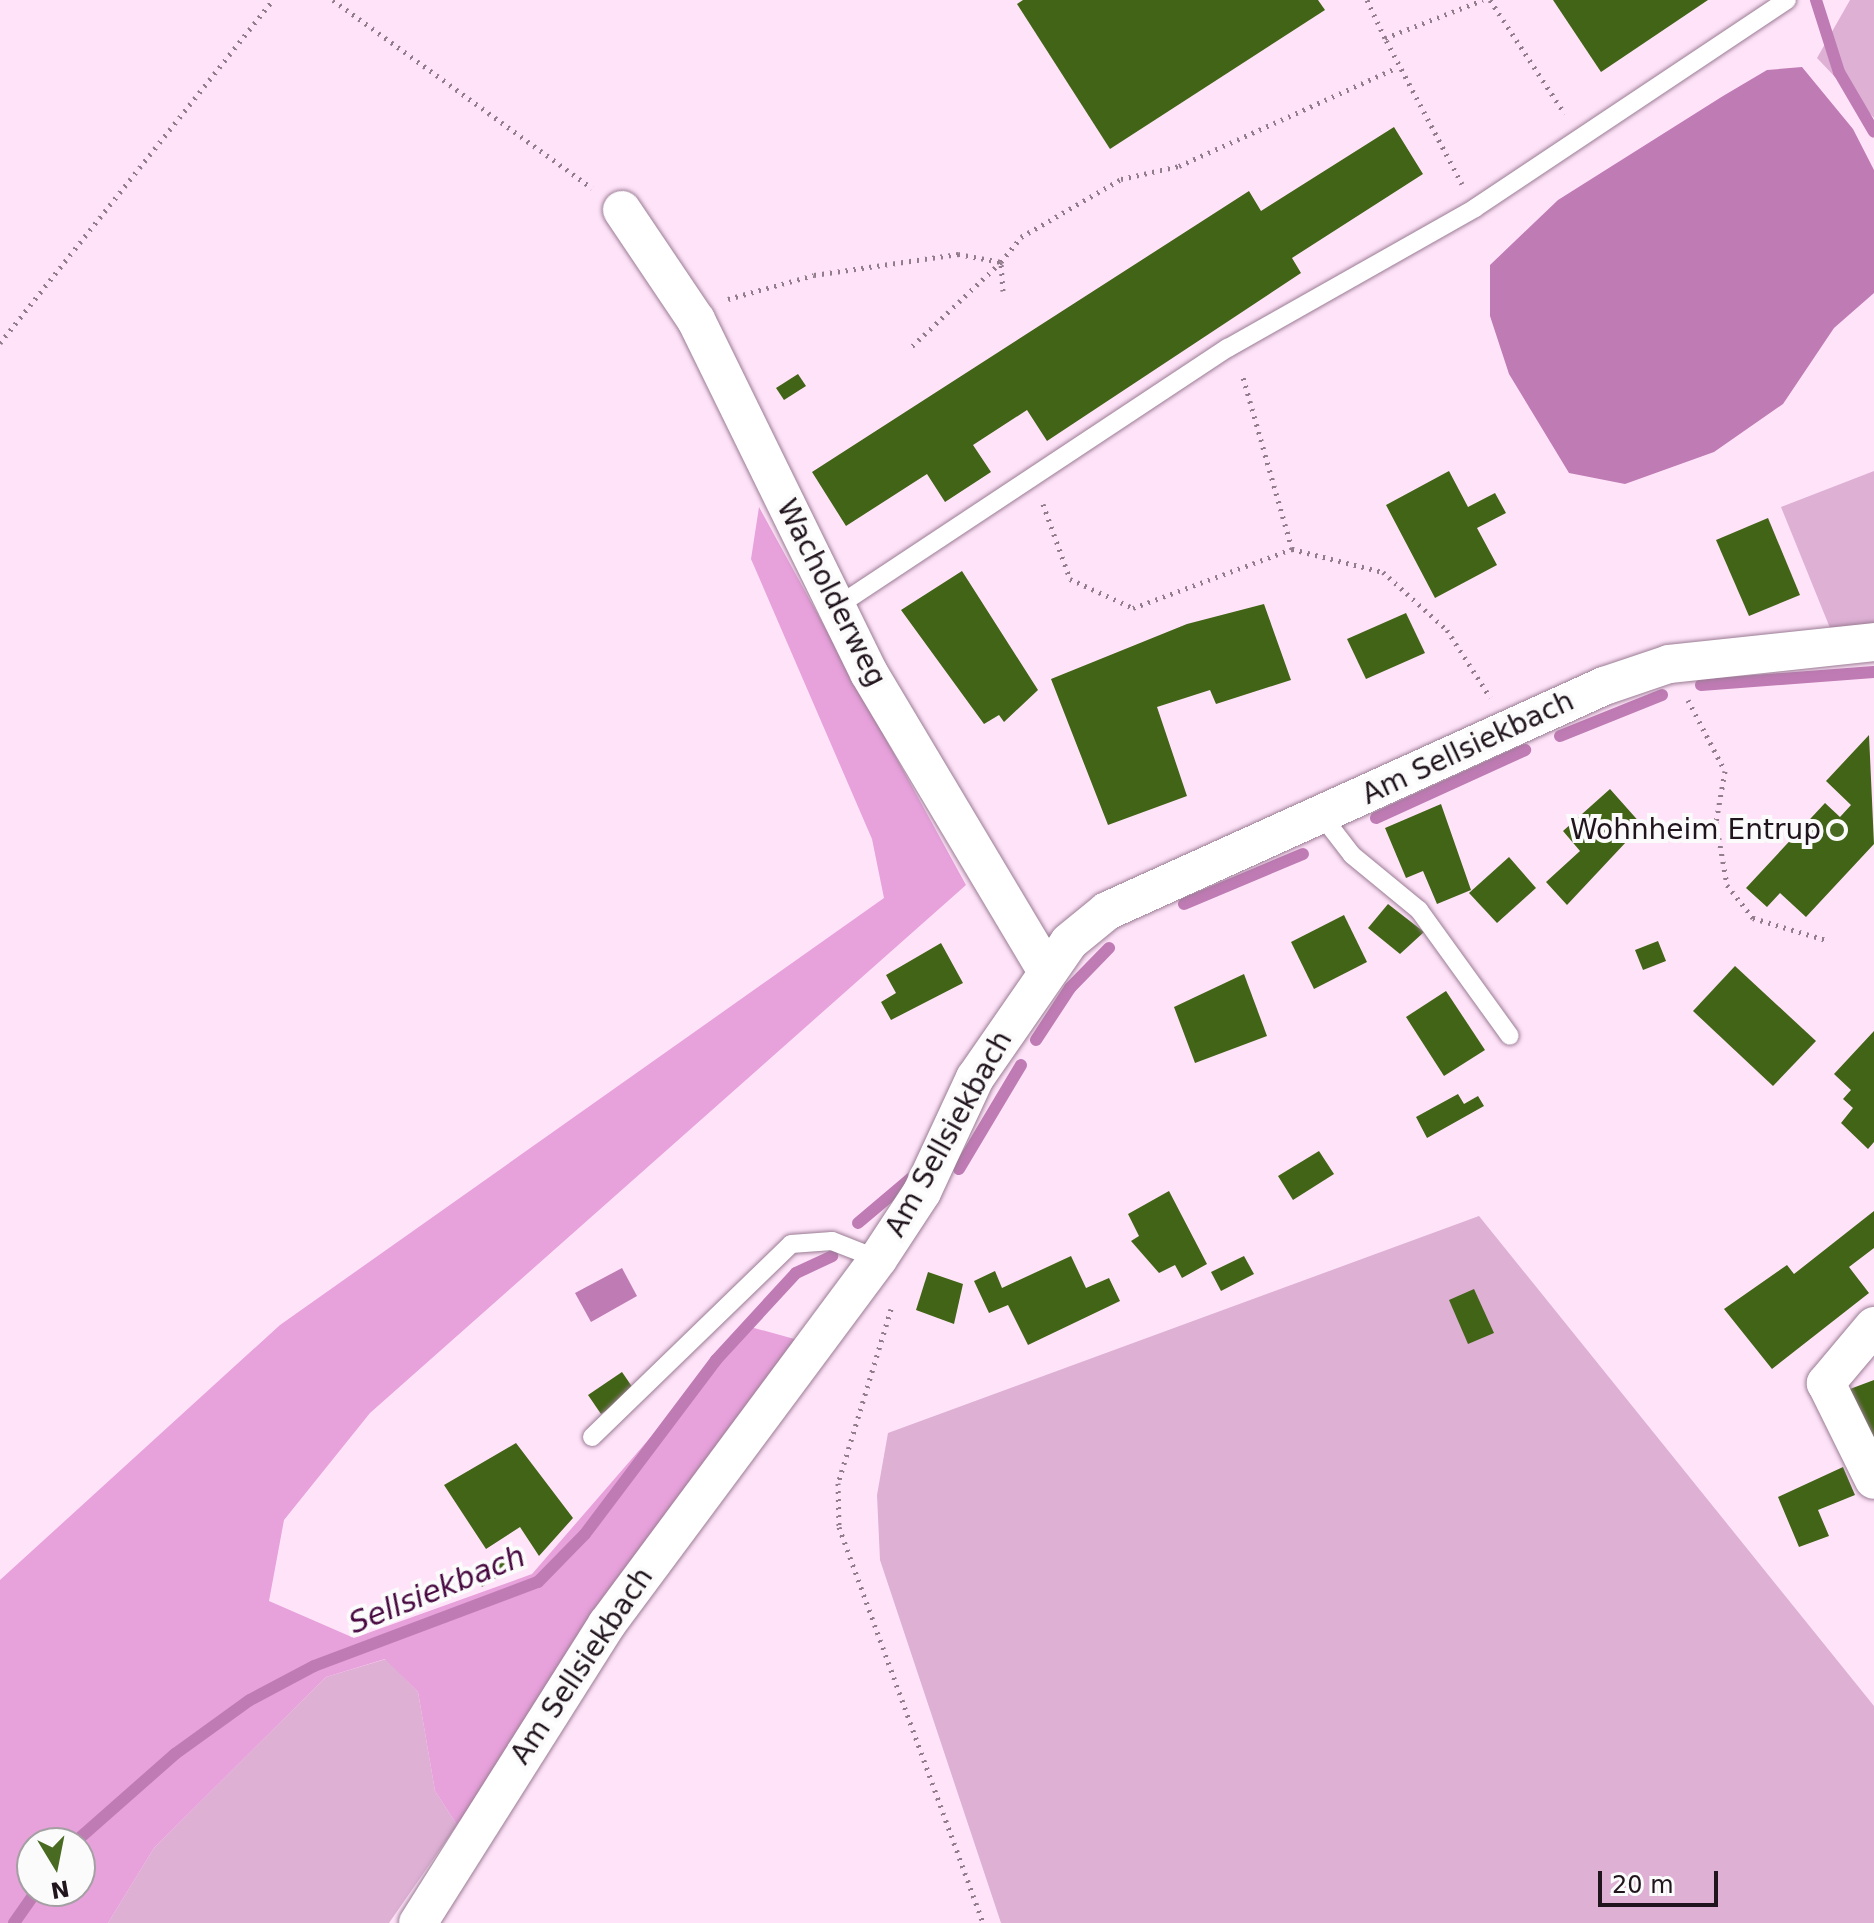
<!DOCTYPE html>
<style>
body{margin:0}
#map{position:relative;width:1874px;height:1923px;overflow:hidden;background:#ffe4f9;font-family:"DejaVu Sans",sans-serif}
div>[style]{position:absolute}
.green>*{inset:0;background:#ddb0d4}
.forest>*{inset:0;background:#e7a1db}
.water>*{inset:0;background:#bf7bb4}
.stream>*{height:12px;margin:-6px;padding:0 6px;transform-origin:6px;border-radius:6px;background:#bf7bb4}
.building>*{inset:0;background:#426416}
.path>*{height:5px;margin-top:-2.5px;transform-origin:0;background:repeating-linear-gradient(90deg,#917d8c 0 2px,transparent 0 8px)}
.roads{filter:drop-shadow(0 0 2px #9a7c94) drop-shadow(0 0 2px #9a7c94)}
.lane>*{height:18px;margin:-9px;padding:0 9px;transform-origin:9px;border-radius:9px;background:#fff}
.street>*{height:38px;margin:-19px;padding:0 19px;transform-origin:19px;border-radius:19px;background:#fff}
.dots>*{width:22px;height:22px;translate:-50% -50%;box-sizing:border-box;border:4px solid #fbfbfb;border-radius:50%}
span{translate:-50% -50%;white-space:nowrap;text-align:center;line-height:1.15;-webkit-text-stroke:8px #fbfbfb;paint-order:stroke}
.street-label{font-size:28px;color:#20141d}
.poi-label{font-size:28px;color:#20141d}
.right{translate:-100% -50%;text-align:right}
.water-label{font-size:30px;color:#480941;font-style:italic}
.north{position:absolute;left:16px;top:1827px;width:80px;height:80px;box-sizing:border-box;background:#fbfbfb;border:2px solid #a39fa2;border-radius:50%;rotate:170deg;font-size:22px;font-weight:700;line-height:32px;text-align:center;color:#20141d}
.north::after{content:'';display:block;margin:auto;width:28px;height:36px;background:#486a21;clip-path:polygon(50% 0,100% 100%,50% 72%,0 100%)}
.scale{position:absolute;left:1598px;top:1871px;width:120px;height:36px;box-sizing:border-box;border:4px solid #20141d;border-top:0;padding-left:10px;font-size:24px;line-height:28px;white-space:nowrap;color:#20141d;-webkit-text-stroke:6px #fbfbfb;paint-order:stroke}
</style>
<div id="map">
<div class="green">
<div style="clip-path:polygon(1850px 0,1874px 0,1874px 118px,1817px 58px)"></div>
<div style="clip-path:polygon(1874px 471px,1874px 625px,1830px 628px,1781px 507px)"></div>
<div style="clip-path:polygon(1479px 1216px,1874px 1706px,1874px 1923px,1001px 1923px,880px 1560px,877px 1495px,888px 1433px)"></div>
<div style="clip-path:polygon(386px 1659px,418px 1692px,435px 1791px,457px 1825px,389px 1923px,108px 1923px,154px 1848px,326px 1677px)"></div>
</div>
<div class="forest">
<div style="clip-path:polygon(evenodd,759px 507px,966px 885px,370px 1413px,284px 1520px,269px 1601px,354px 1638px,532px 1574px,747px 1326px,798px 1340px,627px 1573px,457px 1825px,435px 1791px,418px 1692px,385px 1659px,326px 1677px,154px 1848px,108px 1923px,0 1923px,0 1580px,280px 1325px,884px 898px,872px 839px,751px 559px,759px 507px,32px 1843px,80px 1843px,80px 1891px,32px 1891px,32px 1843px)"></div>
</div>
<div class="water">
<div style="clip-path:polygon(1802px 67px,1853px 129px,1874px 170px,1874px 293px,1834px 328px,1783px 404px,1714px 452px,1625px 484px,1569px 473px,1509px 374px,1490px 316px,1490px 265px,1558px 200px,1723px 96px,1767px 70px)"></div>
<div style="clip-path:polygon(622px 1268px,637px 1296px,591px 1322px,575px 1293px)"></div>
</div>
<div class="stream">
<div style="left:1816px;top:0;width:76px;rotate:72.3deg"></div>
<div style="left:1839px;top:72px;width:69px;rotate:59.7deg"></div>
<div style="left:1701px;top:685px;width:173px;rotate:-4.3deg"></div>
<div style="left:1560px;top:736px;width:110px;rotate:-21.9deg"></div>
<div style="left:1376px;top:818px;width:164px;rotate:-24.5deg"></div>
<div style="left:1184px;top:904px;width:129px;rotate:-22.8deg"></div>
<div style="left:1036px;top:1040px;width:62px;rotate:-56.8deg"></div>
<div style="left:1070px;top:988px;width:56px;rotate:-45.7deg"></div>
<div style="left:959px;top:1169px;width:121px;rotate:-59.2deg"></div>
<div style="left:858px;top:1223px;width:75px;rotate:-40.1deg"></div>
<div style="left:74px;top:1843px;width:135px;rotate:-41.4deg"></div>
<div style="left:175px;top:1754px;width:92px;rotate:-35.8deg"></div>
<div style="left:250px;top:1700px;width:72px;rotate:-28deg"></div>
<div style="left:314px;top:1666px;width:239px;rotate:-20.6deg"></div>
<div style="left:538px;top:1582px;width:67px;rotate:-45.6deg"></div>
<div style="left:585px;top:1534px;width:218px;rotate:-53deg"></div>
<div style="left:716px;top:1360px;width:118px;rotate:-47.4deg"></div>
<div style="left:796px;top:1273px;width:40px;rotate:-25deg"></div>
<div style="left:14px;top:1923px;width:39px;rotate:-55deg"></div>
</div>
<div class="building">
<div style="clip-path:polygon(1023px 0,1318px 0,1325px 10px,1110px 149px,1017px 4px)"></div>
<div style="clip-path:polygon(1553px 0,1708px 0,1601px 72px)"></div>
<div style="clip-path:polygon(1394px 127px,1423px 174px,1292px 258px,1301px 273px,1047px 441px,1027px 410px,973px 445px,991px 472px,945px 502px,927px 474px,846px 526px,812px 472px,1249px 191px,1261px 211px)"></div>
<div style="clip-path:polygon(798px 374px,806px 386px,784px 400px,776px 388px)"></div>
<div style="clip-path:polygon(1449px 471px,1468px 507px,1495px 493px,1506px 513px,1477px 528px,1497px 565px,1435px 598px,1386px 505px)"></div>
<div style="clip-path:polygon(1768px 518px,1800px 595px,1749px 616px,1716px 540px)"></div>
<div style="clip-path:polygon(962px 571px,1038px 690px,1004px 722px,999px 715px,984px 724px,901px 610px)"></div>
<div style="clip-path:polygon(1264px 604px,1291px 680px,1216px 704px,1210px 690px,1157px 707px,1187px 796px,1108px 825px,1051px 679px,1187px 624px)"></div>
<div style="clip-path:polygon(1406px 613px,1425px 653px,1366px 679px,1347px 639px)"></div>
<div style="clip-path:polygon(1869px 735px,1874px 844px,1806px 917px,1780px 893px,1767px 907px,1746px 888px,1825px 803px,1840px 817px,1851px 805px,1826px 781px)"></div>
<div style="clip-path:polygon(1610px 789px,1642px 825px,1567px 905px,1546px 882px,1580px 851px,1563px 831px)"></div>
<div style="clip-path:polygon(1441px 804px,1471px 890px,1437px 904px,1423px 871px,1406px 878px,1385px 828px)"></div>
<div style="clip-path:polygon(1509px 857px,1536px 888px,1497px 923px,1469px 893px)"></div>
<div style="clip-path:polygon(1388px 904px,1424px 932px,1400px 954px,1368px 928px)"></div>
<div style="clip-path:polygon(1344px 915px,1367px 962px,1314px 989px,1291px 942px)"></div>
<div style="clip-path:polygon(1658px 941px,1666px 961px,1643px 970px,1635px 950px)"></div>
<div style="clip-path:polygon(941px 943px,963px 983px,891px 1020px,881px 1002px,896px 993px,886px 975px)"></div>
<div style="clip-path:polygon(1735px 966px,1816px 1041px,1773px 1086px,1693px 1011px)"></div>
<div style="clip-path:polygon(1244px 974px,1267px 1036px,1195px 1063px,1174px 1007px)"></div>
<div style="clip-path:polygon(1446px 991px,1485px 1050px,1444px 1076px,1406px 1017px)"></div>
<div style="clip-path:polygon(1874px 1031px,1874px 1142px,1868px 1149px,1841px 1123px,1853px 1108px,1843px 1099px,1851px 1090px,1834px 1074px)"></div>
<div style="clip-path:polygon(1458px 1094px,1464px 1104px,1478px 1096px,1484px 1106px,1427px 1138px,1416px 1117px)"></div>
<div style="clip-path:polygon(1319px 1151px,1334px 1174px,1293px 1200px,1278px 1176px)"></div>
<div style="clip-path:polygon(1169px 1191px,1207px 1264px,1182px 1278px,1175px 1265px,1159px 1273px,1131px 1241px,1139px 1236px,1128px 1214px)"></div>
<div style="clip-path:polygon(1874px 1211px,1874px 1248px,1849px 1267px,1869px 1293px,1772px 1369px,1724px 1309px,1787px 1265px,1794px 1274px)"></div>
<div style="clip-path:polygon(1071px 1256px,1086px 1288px,1109px 1278px,1120px 1301px,1028px 1345px,1008px 1305px,989px 1313px,974px 1281px,995px 1271px,1002px 1288px)"></div>
<div style="clip-path:polygon(1244px 1256px,1254px 1274px,1221px 1291px,1211px 1272px)"></div>
<div style="clip-path:polygon(928px 1272px,963px 1284px,954px 1324px,916px 1310px)"></div>
<div style="clip-path:polygon(1474px 1289px,1494px 1333px,1468px 1344px,1449px 1300px)"></div>
<div style="clip-path:polygon(622px 1372px,635px 1391px,601px 1414px,588px 1395px)"></div>
<div style="clip-path:polygon(1874px 1380px,1874px 1450px,1850px 1389px)"></div>
<div style="clip-path:polygon(516px 1443px,573px 1518px,539px 1556px,520px 1527px,486px 1549px,444px 1485px)"></div>
<div style="clip-path:polygon(1843px 1467px,1855px 1495px,1818px 1510px,1829px 1536px,1799px 1547px,1778px 1497px)"></div>
<div style="clip-path:polygon(501px 1556px,510px 1569px,482px 1587px,473px 1574px)"></div>
</div>
<div class="path">
<div style="left:333px;top:0;width:320px;rotate:36deg"></div>
<div style="left:1367px;top:0;width:42px;rotate:64.7deg"></div>
<div style="left:1490px;top:0;width:136px;rotate:56.7deg"></div>
<div style="left:1462px;top:184px;width:165px;rotate:-117.8deg"></div>
<div style="left:1385px;top:38px;width:105px;rotate:-21.2deg"></div>
<div style="left:1003px;top:291px;width:29px;rotate:-94deg"></div>
<div style="left:1001px;top:262px;width:32px;rotate:-51deg"></div>
<div style="left:1021px;top:237px;width:116px;rotate:-30.1deg"></div>
<div style="left:1121px;top:179px;width:59px;rotate:-12.6deg"></div>
<div style="left:1179px;top:166px;width:238px;rotate:-24.3deg"></div>
<div style="left:728px;top:299px;width:89px;rotate:-15.6deg"></div>
<div style="left:814px;top:275px;width:146px;rotate:-8.3deg"></div>
<div style="left:958px;top:254px;width:44px;rotate:10.5deg"></div>
<div style="left:1001px;top:262px;width:124px;rotate:136.6deg"></div>
<div style="left:0;top:343px;width:438px;rotate:-51.5deg"></div>
<div style="left:1043px;top:504px;width:80px;rotate:70.2deg"></div>
<div style="left:1070px;top:579px;width:69px;rotate:24.7deg"></div>
<div style="left:1133px;top:608px;width:170px;rotate:-20.4deg"></div>
<div style="left:1292px;top:549px;width:182px;rotate:-105.9deg"></div>
<div style="left:1292px;top:549px;width:94px;rotate:14.2deg"></div>
<div style="left:1383px;top:572px;width:86px;rotate:42.2deg"></div>
<div style="left:1447px;top:630px;width:80px;rotate:57.3deg"></div>
<div style="left:1688px;top:700px;width:80px;rotate:62.5deg"></div>
<div style="left:1725px;top:771px;width:52px;rotate:100deg"></div>
<div style="left:1716px;top:822px;width:64px;rotate:80.1deg"></div>
<div style="left:1727px;top:885px;width:42px;rotate:51.8deg"></div>
<div style="left:1753px;top:918px;width:76px;rotate:16.8deg"></div>
<div style="left:891px;top:1309px;width:182px;rotate:106.9deg"></div>
<div style="left:838px;top:1483px;width:44px;rotate:88.7deg"></div>
<div style="left:839px;top:1527px;width:421px;rotate:70deg"></div>
</div>
<div class="roads">
<div class="lane">
<div style="left:836px;top:607px;width:470px;rotate:-33.5deg"></div>
<div style="left:1228px;top:348px;width:284px;rotate:-29.5deg"></div>
<div style="left:1475px;top:208px;width:375px;rotate:-33.7deg"></div>
<div style="left:1322px;top:816px;width:49px;rotate:52.4deg"></div>
<div style="left:1352px;top:855px;width:87px;rotate:39.4deg"></div>
<div style="left:1419px;top:910px;width:155px;rotate:54.2deg"></div>
<div style="left:592px;top:1437px;width:277px;rotate:-44.1deg"></div>
<div style="left:791px;top:1244px;width:41px;rotate:-4.2deg"></div>
<div style="left:832px;top:1241px;width:49px;rotate:21.4deg"></div>
</div>
<div class="street">
<div style="left:622px;top:210px;width:133px;rotate:56.1deg"></div>
<div style="left:696px;top:320px;width:393px;rotate:63.9deg"></div>
<div style="left:869px;top:673px;width:348px;rotate:59.2deg"></div>
<div style="left:1874px;top:1326px;width:75px;rotate:130.1deg"></div>
<div style="left:1826px;top:1383px;width:108px;rotate:63.7deg"></div>
<div style="left:418px;top:1923px;width:354px;rotate:-57.7deg"></div>
<div style="left:607px;top:1624px;width:455px;rotate:-53.4deg"></div>
<div style="left:878px;top:1259px;width:80px;rotate:-56.7deg"></div>
<div style="left:922px;top:1192px;width:126px;rotate:-65.1deg"></div>
<div style="left:975px;top:1078px;width:165px;rotate:-55.3deg"></div>
<div style="left:1069px;top:942px;width:49px;rotate:-39.2deg"></div>
<div style="left:1107px;top:911px;width:546px;rotate:-24.36deg"></div>
<div style="left:1604px;top:686px;width:69px;rotate:-18.7deg"></div>
<div style="left:1669px;top:664px;width:206px;rotate:-6.1deg"></div>
</div>
</div>
<div class="dots">
<div style="left:1837px;top:830px;background:#486a21"></div>
</div>
<div class="street-label">
<span style="left:831px;top:593px;rotate:63deg">Wacholderweg</span>
<span style="left:1468px;top:748px;rotate:-25deg">Am Sellsiekbach</span>
<span style="left:949px;top:1134px;rotate:-61deg">Am Sellsiekbach</span>
<span style="left:582px;top:1666px;rotate:-56deg">Am Sellsiekbach</span>
</div>
<div class="poi-label">
<span class="right" style="left:1821px;top:830px">Wohnheim Entrup</span>
</div>
<div class="water-label">
<span style="left:437px;top:1590px;rotate:-22deg">Sellsiekbach</span>
</div>
<div class="north">N</div>
<div class="scale">20 m</div>
</div>
